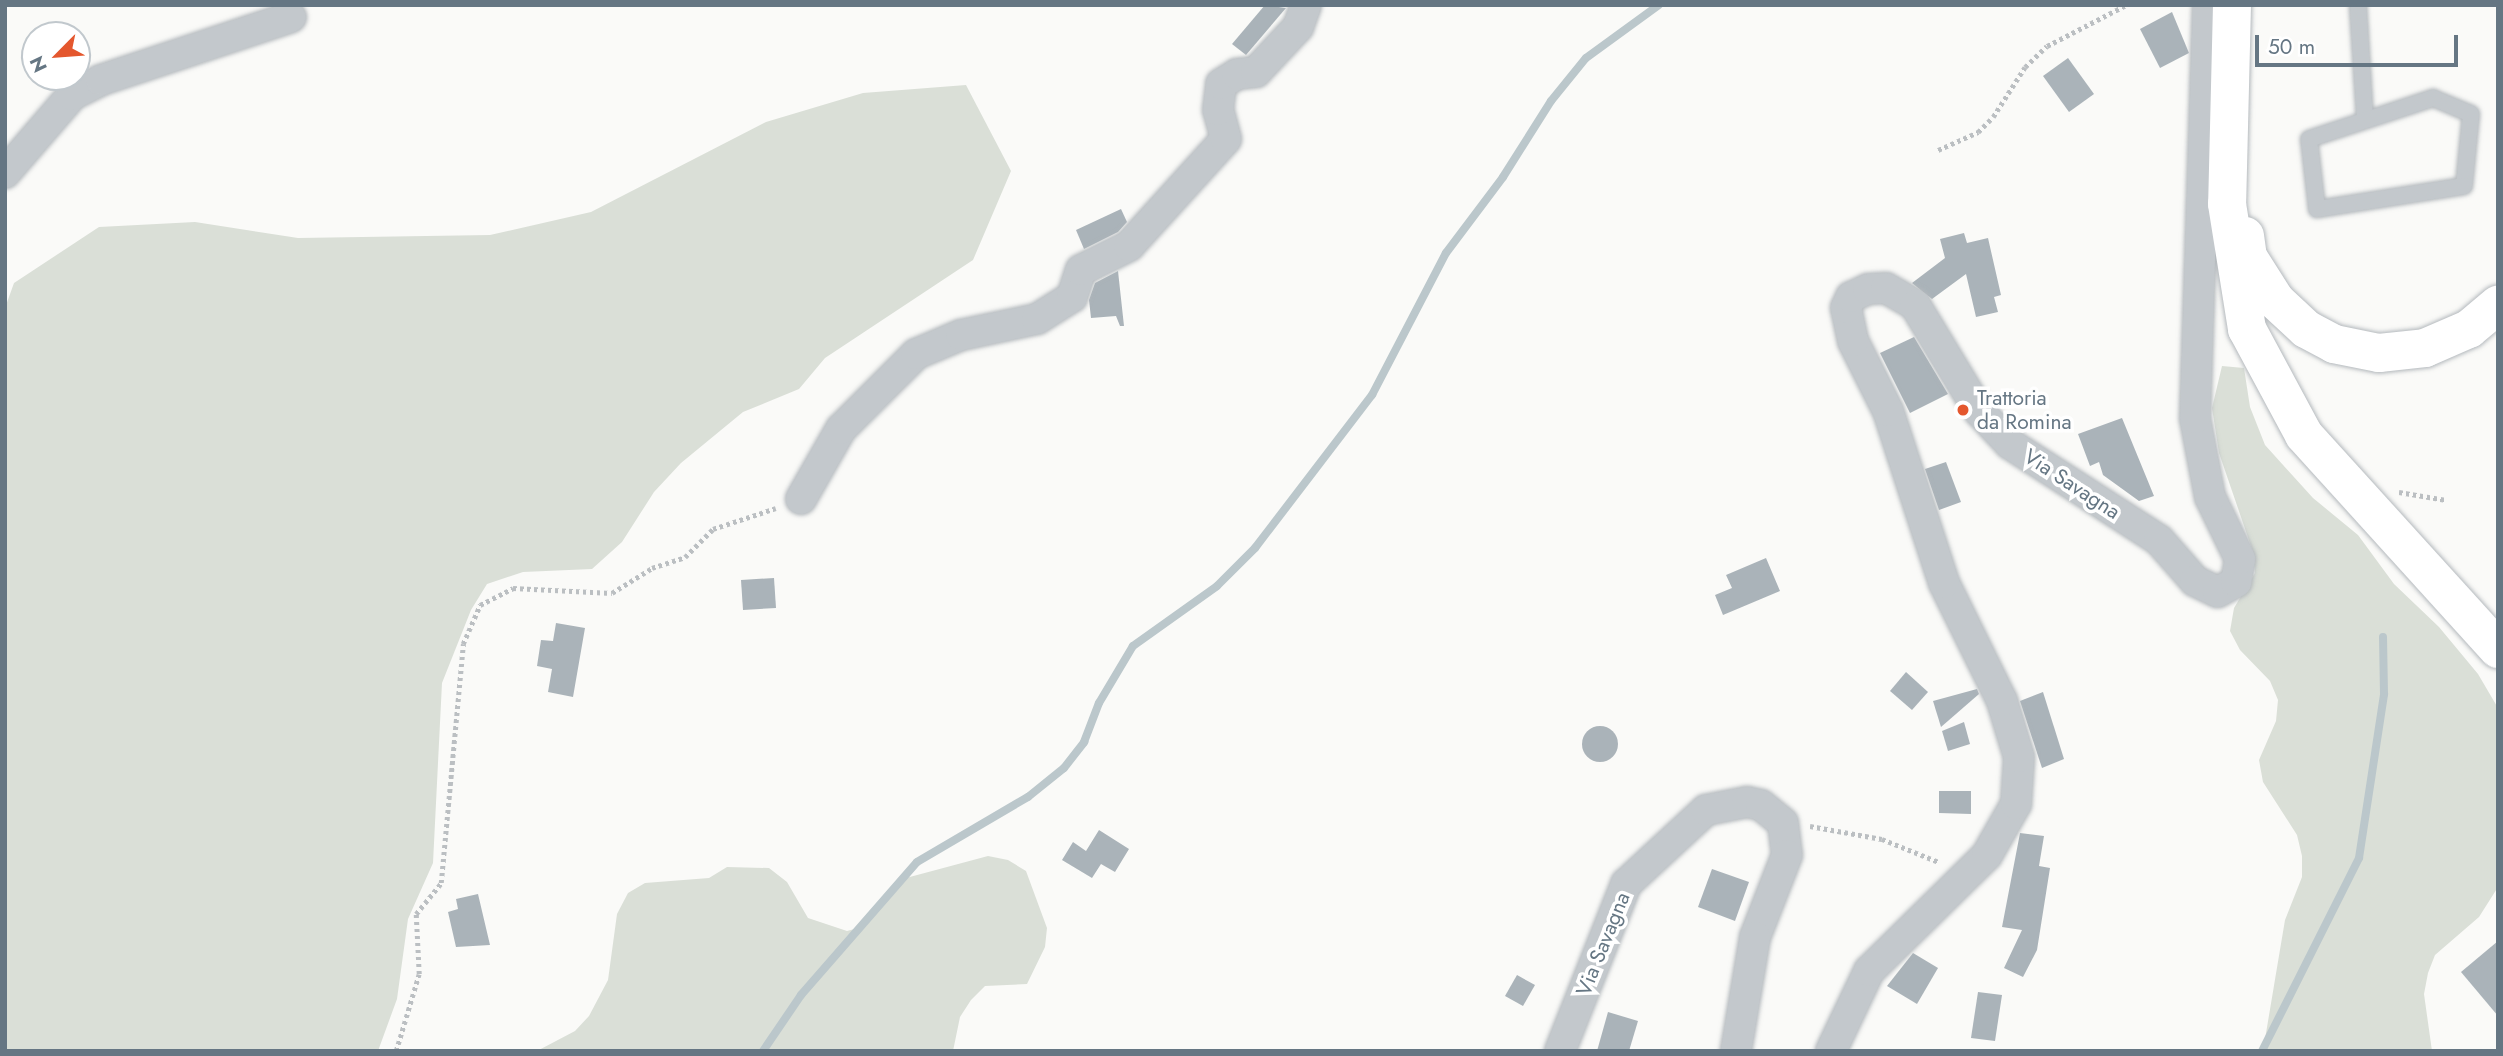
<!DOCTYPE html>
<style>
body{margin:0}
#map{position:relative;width:2503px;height:1056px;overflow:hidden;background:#fafaf8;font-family:Jost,sans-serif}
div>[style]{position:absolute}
.green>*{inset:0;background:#dadfd7}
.stream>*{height:8px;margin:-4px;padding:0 4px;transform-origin:4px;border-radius:4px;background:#bbc7cb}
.building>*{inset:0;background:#aab3b9}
.round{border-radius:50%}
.path>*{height:4.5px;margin-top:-2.25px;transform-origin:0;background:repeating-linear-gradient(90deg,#bbbfc2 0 3.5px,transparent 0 7px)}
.roads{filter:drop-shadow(0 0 2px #b4b9bd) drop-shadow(0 0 2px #b4b9bd)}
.lane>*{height:16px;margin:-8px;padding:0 8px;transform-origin:8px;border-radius:8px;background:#c3c8cc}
.street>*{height:30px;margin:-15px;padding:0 15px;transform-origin:15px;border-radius:15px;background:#c3c8cc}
.highway>*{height:38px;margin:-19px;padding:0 19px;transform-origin:19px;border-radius:19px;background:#fff}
.dots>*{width:19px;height:19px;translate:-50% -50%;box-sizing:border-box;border:4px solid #fff;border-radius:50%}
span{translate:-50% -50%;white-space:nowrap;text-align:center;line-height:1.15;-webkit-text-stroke:7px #fff;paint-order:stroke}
.poi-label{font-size:21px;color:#657683}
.left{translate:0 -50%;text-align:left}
.street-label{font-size:21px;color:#657683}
.frame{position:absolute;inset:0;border:7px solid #657683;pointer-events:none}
.north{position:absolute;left:21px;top:21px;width:70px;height:70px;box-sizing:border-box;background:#fff;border:2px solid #c1c8cd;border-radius:50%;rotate:245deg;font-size:19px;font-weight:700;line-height:28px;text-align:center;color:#657683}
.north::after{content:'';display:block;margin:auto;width:24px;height:32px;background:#e4572e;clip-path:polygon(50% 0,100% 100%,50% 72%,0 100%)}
.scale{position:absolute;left:2255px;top:35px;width:203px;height:32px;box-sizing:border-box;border:4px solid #657683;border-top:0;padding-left:9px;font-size:21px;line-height:24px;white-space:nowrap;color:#657683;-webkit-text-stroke:5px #fff;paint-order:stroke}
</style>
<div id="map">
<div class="green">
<div style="clip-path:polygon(966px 85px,1011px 171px,973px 260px,825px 358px,799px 389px,743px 412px,681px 463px,654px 492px,622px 542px,592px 569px,523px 572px,487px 584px,471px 610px,442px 683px,433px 863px,408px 919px,397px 999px,378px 1051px,5px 1051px,5px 308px,14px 283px,99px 227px,195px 222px,298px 238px,490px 235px,591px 212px,766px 122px,863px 93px)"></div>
<div style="clip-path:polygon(2222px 366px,2244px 368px,2250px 407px,2265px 445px,2313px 498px,2358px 535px,2394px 584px,2439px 627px,2478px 674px,2498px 708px,2498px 887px,2479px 917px,2435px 955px,2428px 973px,2424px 994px,2432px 1051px,2263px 1051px,2285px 920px,2302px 877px,2302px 856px,2297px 835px,2263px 782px,2259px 760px,2276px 721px,2278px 700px,2270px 681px,2240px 650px,2230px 631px,2234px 608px,2255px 573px,2253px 552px,2219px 453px,2212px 408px)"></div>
<div style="clip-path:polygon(988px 856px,1008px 860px,1026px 871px,1047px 928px,1045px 947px,1027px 984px,985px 986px,971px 1000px,960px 1017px,953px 1051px,537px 1051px,575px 1031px,589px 1016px,608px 980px,617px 914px,628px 893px,645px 883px,709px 878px,727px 867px,769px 868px,787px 882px,808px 918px,847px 931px,866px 926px,889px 889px,906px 878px)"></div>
</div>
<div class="stream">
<div style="left:763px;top:1051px;width:68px;rotate:-55.8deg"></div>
<div style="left:801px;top:995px;width:176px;rotate:-48.9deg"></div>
<div style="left:917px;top:862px;width:129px;rotate:-30.4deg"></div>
<div style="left:1028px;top:797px;width:46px;rotate:-38.9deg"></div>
<div style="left:1064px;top:768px;width:33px;rotate:-52deg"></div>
<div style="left:1084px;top:742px;width:42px;rotate:-69deg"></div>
<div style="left:1099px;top:703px;width:66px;rotate:-59.2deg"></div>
<div style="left:1133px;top:646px;width:103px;rotate:-35.5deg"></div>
<div style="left:1217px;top:586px;width:54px;rotate:-45deg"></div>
<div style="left:1255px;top:548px;width:193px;rotate:-52.6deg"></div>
<div style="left:1372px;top:395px;width:160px;rotate:-62.5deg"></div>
<div style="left:1446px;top:253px;width:95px;rotate:-53.1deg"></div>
<div style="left:1503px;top:177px;width:90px;rotate:-57.7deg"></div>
<div style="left:1551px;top:101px;width:55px;rotate:-50.9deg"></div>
<div style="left:1586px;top:58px;width:90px;rotate:-36deg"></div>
<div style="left:2262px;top:1051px;width:216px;rotate:-63.3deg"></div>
<div style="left:2359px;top:858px;width:166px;rotate:-81.3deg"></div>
<div style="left:2384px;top:694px;width:57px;rotate:-91deg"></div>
</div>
<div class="building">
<div style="clip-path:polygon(1265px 5px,1286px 8px,1246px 55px,1232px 44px)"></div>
<div style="clip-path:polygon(2172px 12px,2189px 53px,2160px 68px,2140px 29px)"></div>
<div style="clip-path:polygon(2068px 58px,2094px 94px,2069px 112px,2043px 76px)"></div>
<div style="clip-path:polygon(1121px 209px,1127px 222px,1118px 232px,1084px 249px,1076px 230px)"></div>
<div style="clip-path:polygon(1964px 233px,1967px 243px,1988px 238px,2001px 295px,1994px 297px,1998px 312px,1976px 317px,1966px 274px,1932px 299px,1912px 283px,1945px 258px,1940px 239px)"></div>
<div style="clip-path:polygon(1118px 271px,1124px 326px,1120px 326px,1116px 316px,1091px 318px,1089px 300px,1095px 283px)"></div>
<div style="clip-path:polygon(1914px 337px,1948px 394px,1910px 413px,1880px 353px)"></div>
<div style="clip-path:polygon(2122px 418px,2154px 496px,2139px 501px,2103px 475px,2099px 462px,2090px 466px,2078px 434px)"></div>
<div style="clip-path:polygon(1946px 462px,1961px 502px,1939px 510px,1925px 469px)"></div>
<div style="clip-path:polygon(1766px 558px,1780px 591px,1723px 615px,1715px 595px,1732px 588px,1726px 575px)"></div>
<div style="clip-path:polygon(774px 578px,776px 608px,743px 610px,741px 580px)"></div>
<div style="clip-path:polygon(556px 623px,585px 628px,573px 697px,548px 692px,552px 669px,537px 666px,541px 640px,553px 641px)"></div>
<div style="clip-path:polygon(1906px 672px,1928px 692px,1912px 710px,1890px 691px)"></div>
<div style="clip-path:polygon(1977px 689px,1979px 694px,1941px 727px,1933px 701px)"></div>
<div style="clip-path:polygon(2043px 692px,2064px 759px,2042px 768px,2020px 701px)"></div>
<div style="clip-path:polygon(1964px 722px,1970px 744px,1948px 751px,1942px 731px)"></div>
<div class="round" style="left:1582px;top:726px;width:36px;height:36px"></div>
<div style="clip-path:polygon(1939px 791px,1971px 791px,1971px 814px,1939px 813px)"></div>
<div style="clip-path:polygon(1099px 830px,1129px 849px,1115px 872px,1101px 864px,1092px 878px,1062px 860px,1073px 842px,1086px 851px)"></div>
<div style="clip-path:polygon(2020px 833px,2044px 836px,2039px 866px,2050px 868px,2037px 950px,2023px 977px,2004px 968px,2022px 930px,2002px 927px)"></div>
<div style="clip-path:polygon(1712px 869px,1749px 882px,1735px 921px,1698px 907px)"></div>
<div style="clip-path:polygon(478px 894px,490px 945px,456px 947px,448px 912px,458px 909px,456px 899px)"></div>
<div style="clip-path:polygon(2498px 941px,2498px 1016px,2461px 972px)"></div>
<div style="clip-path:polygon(1913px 953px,1938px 968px,1917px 1004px,1887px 986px)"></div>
<div style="clip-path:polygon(1517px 975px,1535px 985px,1523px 1006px,1505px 996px)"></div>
<div style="clip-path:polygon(1978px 992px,2002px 995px,1995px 1041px,1971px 1038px)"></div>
<div style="clip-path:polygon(1608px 1012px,1638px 1021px,1629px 1051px,1597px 1051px)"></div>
</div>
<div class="path">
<div style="left:1938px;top:150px;width:44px;rotate:-24.2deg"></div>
<div style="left:1978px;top:132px;width:21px;rotate:-45deg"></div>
<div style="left:1993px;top:117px;width:59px;rotate:-57.4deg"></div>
<div style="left:2025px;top:67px;width:30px;rotate:-44deg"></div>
<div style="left:2047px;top:46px;width:89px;rotate:-27.4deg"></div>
<div style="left:2399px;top:492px;width:48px;rotate:9.7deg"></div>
<div style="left:1810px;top:826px;width:73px;rotate:10.2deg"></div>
<div style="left:1882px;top:839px;width:61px;rotate:22deg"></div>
<div style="left:396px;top:1051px;width:80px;rotate:-73.4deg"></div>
<div style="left:419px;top:974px;width:60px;rotate:-92.9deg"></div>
<div style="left:416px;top:914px;width:40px;rotate:-51deg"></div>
<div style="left:441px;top:883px;width:240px;rotate:-84.7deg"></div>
<div style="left:463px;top:644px;width:43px;rotate:-66.4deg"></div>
<div style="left:480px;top:605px;width:37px;rotate:-27deg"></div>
<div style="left:513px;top:588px;width:99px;rotate:2.9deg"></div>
<div style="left:612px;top:593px;width:47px;rotate:-32deg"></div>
<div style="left:652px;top:568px;width:35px;rotate:-18deg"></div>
<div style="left:685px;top:557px;width:40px;rotate:-45deg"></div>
<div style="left:713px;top:529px;width:66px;rotate:-18.4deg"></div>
</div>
<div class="roads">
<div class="lane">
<div style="left:2358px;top:5px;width:115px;rotate:86.5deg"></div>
<div style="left:2433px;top:98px;width:41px;rotate:22.8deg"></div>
<div style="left:2471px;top:114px;width:72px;rotate:95.6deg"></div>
<div style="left:2464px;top:186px;width:149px;rotate:171.1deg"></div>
<div style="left:2317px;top:209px;width:70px;rotate:-96.5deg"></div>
<div style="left:2309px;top:139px;width:131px;rotate:-18.3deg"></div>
</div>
<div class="street">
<div style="left:5px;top:173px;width:103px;rotate:-49.3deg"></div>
<div style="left:72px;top:95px;width:33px;rotate:-27deg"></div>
<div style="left:101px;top:80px;width:200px;rotate:-18.3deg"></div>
<div style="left:801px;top:499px;width:81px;rotate:-60.3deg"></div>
<div style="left:841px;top:429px;width:106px;rotate:-45deg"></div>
<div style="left:916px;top:354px;width:49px;rotate:-22.9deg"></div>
<div style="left:961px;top:335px;width:78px;rotate:-11.9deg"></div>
<div style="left:1037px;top:319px;width:41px;rotate:-32.2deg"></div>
<div style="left:1072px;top:297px;width:28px;rotate:-72deg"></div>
<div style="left:1081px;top:270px;width:54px;rotate:-26.6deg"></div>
<div style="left:1129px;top:246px;width:144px;rotate:-47.8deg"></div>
<div style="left:1226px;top:139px;width:30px;rotate:-105deg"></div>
<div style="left:1218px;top:110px;width:26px;rotate:-83deg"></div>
<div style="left:1221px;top:84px;width:19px;rotate:-32deg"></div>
<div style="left:1237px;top:74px;width:19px;rotate:-6deg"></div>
<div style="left:1256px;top:72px;width:62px;rotate:-47deg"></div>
<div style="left:1298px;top:27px;width:23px;rotate:-70deg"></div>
<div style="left:1560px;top:1051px;width:180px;rotate:-68.4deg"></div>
<div style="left:1626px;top:884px;width:109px;rotate:-42.8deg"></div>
<div style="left:1706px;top:810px;width:42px;rotate:-11deg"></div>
<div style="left:1747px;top:802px;width:14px;rotate:12deg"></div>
<div style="left:1761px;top:805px;width:28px;rotate:39deg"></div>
<div style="left:1783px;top:823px;width:32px;rotate:83deg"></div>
<div style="left:1787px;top:855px;width:88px;rotate:111.3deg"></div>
<div style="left:1755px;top:937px;width:116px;rotate:99.5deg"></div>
<div style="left:1831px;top:1051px;width:89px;rotate:-64.6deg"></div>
<div style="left:1869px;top:971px;width:165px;rotate:-44.5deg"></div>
<div style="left:1987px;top:855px;width:59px;rotate:-60.4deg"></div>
<div style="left:2016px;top:804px;width:47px;rotate:-86.3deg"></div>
<div style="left:2019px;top:757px;width:59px;rotate:-106.9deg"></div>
<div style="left:2002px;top:701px;width:131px;rotate:-116.2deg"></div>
<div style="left:1944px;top:583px;width:181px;rotate:-108deg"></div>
<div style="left:1888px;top:411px;width:78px;rotate:-116.6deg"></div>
<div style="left:1853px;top:341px;width:34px;rotate:-102deg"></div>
<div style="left:1846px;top:308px;width:12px;rotate:-66deg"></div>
<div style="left:1851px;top:297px;width:19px;rotate:-25deg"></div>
<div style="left:1868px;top:289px;width:18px;rotate:-3deg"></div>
<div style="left:1886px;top:288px;width:34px;rotate:30deg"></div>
<div style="left:1915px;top:305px;width:124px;rotate:58.9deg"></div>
<div style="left:1979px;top:411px;width:45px;rotate:46.8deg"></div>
<div style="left:2010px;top:444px;width:177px;rotate:32.8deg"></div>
<div style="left:2159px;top:540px;width:55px;rotate:48.7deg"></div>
<div style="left:2195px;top:581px;width:25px;rotate:26deg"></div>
<div style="left:2218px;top:592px;width:21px;rotate:-29deg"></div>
<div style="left:2236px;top:582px;width:23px;rotate:-80deg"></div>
<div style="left:2240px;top:559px;width:69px;rotate:-115.8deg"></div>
<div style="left:2210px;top:497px;width:80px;rotate:-100.8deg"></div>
<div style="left:2195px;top:418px;width:413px;rotate:-88.2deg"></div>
</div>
<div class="highway">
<div style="left:2232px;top:5px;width:199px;rotate:91.4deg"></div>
<div style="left:2227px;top:204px;width:127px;rotate:80.9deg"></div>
<div style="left:2247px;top:329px;width:120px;rotate:61.7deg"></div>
<div style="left:2304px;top:435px;width:289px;rotate:47.8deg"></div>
<div style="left:2245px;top:236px;width:21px;rotate:82deg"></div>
<div style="left:2248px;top:257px;width:52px;rotate:57.5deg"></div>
<div style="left:2276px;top:301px;width:41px;rotate:43deg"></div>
<div style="left:2306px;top:329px;width:32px;rotate:28deg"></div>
<div style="left:2334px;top:344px;width:46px;rotate:11.3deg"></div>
<div style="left:2379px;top:353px;width:46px;rotate:-6.2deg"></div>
<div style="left:2425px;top:348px;width:48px;rotate:-23.4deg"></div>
<div style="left:2469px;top:329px;width:38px;rotate:-40deg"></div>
</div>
</div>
<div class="dots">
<div style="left:1963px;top:410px;background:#e4572e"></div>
</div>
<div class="poi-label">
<span class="left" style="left:1977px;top:410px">Trattoria<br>da Romina</span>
</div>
<div class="street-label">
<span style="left:2072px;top:484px;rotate:33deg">Via Savagna</span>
<span style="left:1603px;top:944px;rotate:-68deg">Via Savagna</span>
</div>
<div class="frame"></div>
<div class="north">N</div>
<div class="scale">50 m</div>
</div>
